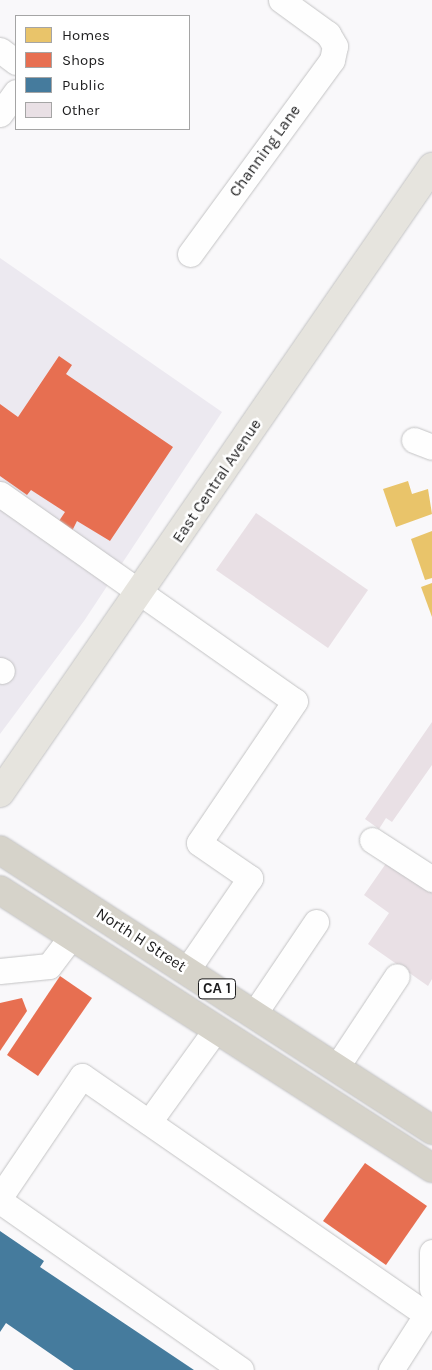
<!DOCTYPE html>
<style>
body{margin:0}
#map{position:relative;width:432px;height:1370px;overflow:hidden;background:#f9f8fa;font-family:Karla,sans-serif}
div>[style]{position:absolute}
.built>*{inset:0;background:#ece9f0}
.homes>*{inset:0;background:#e9c46a}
.shops>*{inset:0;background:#e76f51}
.public>*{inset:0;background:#457b9d}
.building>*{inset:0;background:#e9e0e5}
.roads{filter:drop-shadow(0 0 1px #c3c3c4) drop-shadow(0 0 1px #c3c3c4)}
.minor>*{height:25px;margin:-12.5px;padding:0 12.5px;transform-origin:12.5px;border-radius:12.5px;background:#fefefe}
.major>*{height:28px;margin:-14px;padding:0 14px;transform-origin:14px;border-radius:14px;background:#e6e4de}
.highway>*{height:28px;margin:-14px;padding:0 14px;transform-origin:14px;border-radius:14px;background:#d6d3ca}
span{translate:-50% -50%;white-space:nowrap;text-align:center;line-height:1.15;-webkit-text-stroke:5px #fff;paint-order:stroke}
.shield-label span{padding:1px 4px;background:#fff;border:1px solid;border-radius:4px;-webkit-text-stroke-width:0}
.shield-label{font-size:15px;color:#1d1d1e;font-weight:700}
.street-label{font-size:16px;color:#1d1d1e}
.legend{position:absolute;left:15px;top:15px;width:175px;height:115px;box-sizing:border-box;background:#fff;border:1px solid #a5a5a5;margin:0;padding:6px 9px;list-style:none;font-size:15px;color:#1d1d1e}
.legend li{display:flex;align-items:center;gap:10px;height:25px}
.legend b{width:25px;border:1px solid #a5a5a5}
</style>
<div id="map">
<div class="built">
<div style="clip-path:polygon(0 258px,222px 412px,84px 621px,0 734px)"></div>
</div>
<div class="homes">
<div style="clip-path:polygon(408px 481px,412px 494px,428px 489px,432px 514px,396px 527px,383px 489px)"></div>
<div style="clip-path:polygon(432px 531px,432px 578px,425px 580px,411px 539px)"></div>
<div style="clip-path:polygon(432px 583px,432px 617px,421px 587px)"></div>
</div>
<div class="shops">
<div style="clip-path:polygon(59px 356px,72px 365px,66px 374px,173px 447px,110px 541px,77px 521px,71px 533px,57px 524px,65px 512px,31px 490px,27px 495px,0 476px,0 404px,18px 417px)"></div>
<div style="clip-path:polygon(60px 976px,92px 998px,38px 1076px,7px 1055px)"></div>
<div style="clip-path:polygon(22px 998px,27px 1011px,0 1051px,0 1003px)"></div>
<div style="clip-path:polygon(365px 1163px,427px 1206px,386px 1265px,323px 1221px)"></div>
</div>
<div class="public">
<div style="clip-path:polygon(0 1231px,44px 1261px,40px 1267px,194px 1370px,74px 1370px,6px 1323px,0 1332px)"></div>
</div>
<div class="building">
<div style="clip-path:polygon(256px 513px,368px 590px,328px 648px,216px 570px)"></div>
<div style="clip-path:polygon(432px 722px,432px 765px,392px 822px,386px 818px,379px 829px,365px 819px)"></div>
<div style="clip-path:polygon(387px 862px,432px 893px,432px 979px,428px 986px,368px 944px,389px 913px,364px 895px)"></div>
</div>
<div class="roads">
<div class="minor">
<div style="left:0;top:50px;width:20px;rotate:37deg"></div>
<div style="left:0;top:114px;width:27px;rotate:-54deg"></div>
<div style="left:190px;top:254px;width:240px;rotate:-53.8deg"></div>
<div style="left:332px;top:60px;width:14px;rotate:-78deg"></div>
<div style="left:335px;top:46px;width:14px;rotate:-120deg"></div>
<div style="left:328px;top:34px;width:58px;rotate:-144.1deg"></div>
<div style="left:414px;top:440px;width:19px;rotate:21deg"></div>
<div style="left:0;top:494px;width:360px;rotate:35.1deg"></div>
<div style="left:295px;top:701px;width:171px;rotate:124.1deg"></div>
<div style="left:199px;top:843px;width:62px;rotate:34.5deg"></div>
<div style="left:250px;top:878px;width:112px;rotate:124.4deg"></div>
<div style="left:0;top:670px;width:2px;rotate:27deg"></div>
<div style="left:372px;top:840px;width:72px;rotate:33deg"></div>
<div style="left:0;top:971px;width:49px;rotate:-5.8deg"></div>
<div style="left:49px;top:966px;width:38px;rotate:-53deg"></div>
<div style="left:254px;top:1014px;width:111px;rotate:-56deg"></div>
<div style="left:336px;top:1068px;width:110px;rotate:-56.5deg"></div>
<div style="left:149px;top:1122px;width:115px;rotate:-54.2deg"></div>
<div style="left:0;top:1197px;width:146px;rotate:-55.9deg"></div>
<div style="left:82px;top:1076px;width:421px;rotate:34.7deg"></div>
<div style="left:0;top:1201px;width:294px;rotate:35deg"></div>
<div style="left:432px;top:1252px;width:37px;rotate:90deg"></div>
<div style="left:391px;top:1370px;width:76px;rotate:-57.4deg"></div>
</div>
<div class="major">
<div style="left:0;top:793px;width:761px;rotate:-55.39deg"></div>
</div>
<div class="highway">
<div style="left:0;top:850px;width:515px;rotate:32.95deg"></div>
<div style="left:0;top:890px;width:514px;rotate:32.76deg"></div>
</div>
</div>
<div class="shield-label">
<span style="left:217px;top:989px">CA 1</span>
</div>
<div class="street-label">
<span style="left:265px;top:151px;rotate:-54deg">Channing Lane</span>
<span style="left:217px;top:481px;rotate:-56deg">East Central Avenue</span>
<span style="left:141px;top:940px;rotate:33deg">North H Street</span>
</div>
<ul class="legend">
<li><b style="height:14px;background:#e9c46a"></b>Homes</li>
<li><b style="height:14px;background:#e76f51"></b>Shops</li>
<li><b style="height:14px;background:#457b9d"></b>Public</li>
<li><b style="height:14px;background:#e9e0e5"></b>Other</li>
</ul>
</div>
